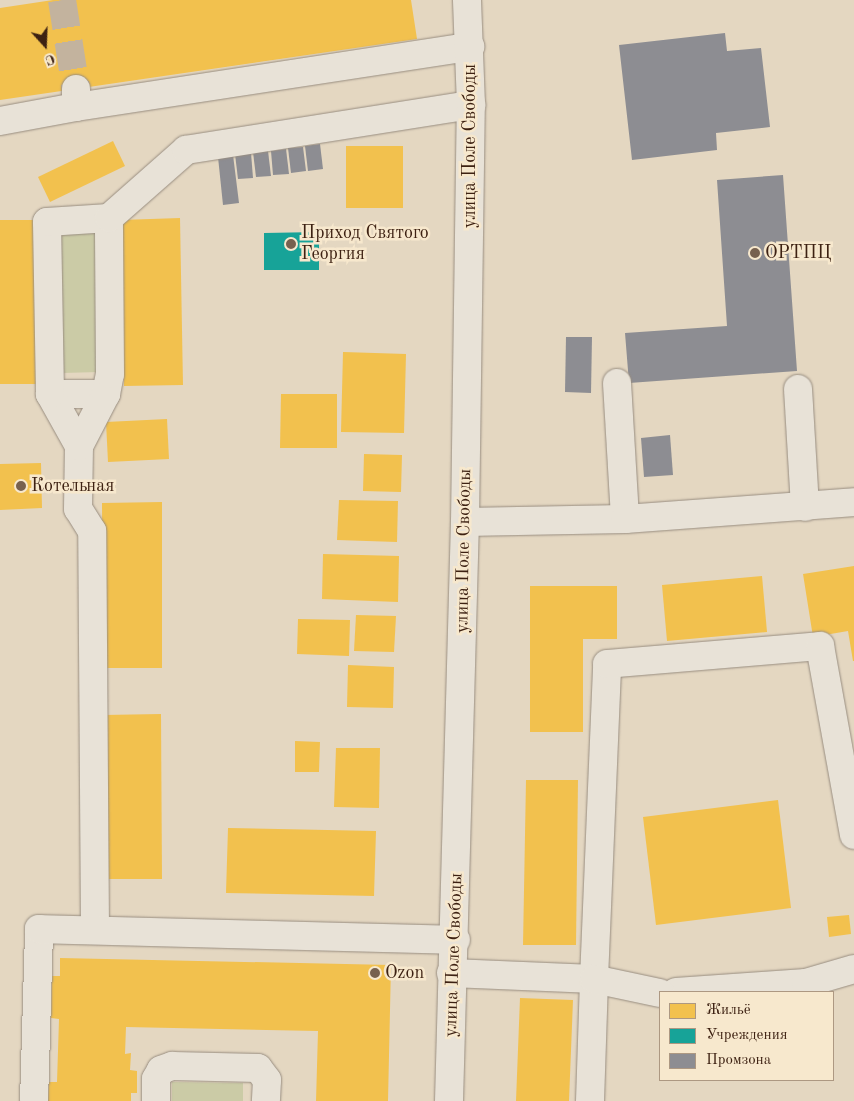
<!DOCTYPE html>
<meta charset="utf-8">
<style>
body{margin:0}
#map{position:relative;width:854px;height:1101px;overflow:hidden;background:#e4d7c1;font-family:"Old Standard TT",serif}
div>[style]{position:absolute}
.green>*{inset:0;background:#cbcba6}
.homes>*{inset:0;background:#f2c14e}
.public>*{inset:0;background:#17a398}
.industry>*{inset:0;background:#8d8d92}
.minor-tunnel>*{height:28px;margin-top:-14px;transform-origin:0;background:repeating-linear-gradient(90deg,#c3b39e 0 28px,transparent 0 42px)}
.roads{filter:drop-shadow(0 0 1px #988d80) drop-shadow(0 0 1px #988d80)}
.minor>*{height:28px;margin:-14px;padding:0 14px;transform-origin:14px;border-radius:14px;background:#e8e2d7}
.dots>*{width:14px;height:14px;translate:-50% -50%;box-sizing:border-box;border:2px solid #f7e8cd;border-radius:50%}
span{translate:-50% -50%;white-space:nowrap;text-align:center;line-height:1.15;-webkit-text-stroke:5px #f7e8cd;paint-order:stroke}
.street-label{font-size:18px;color:#3d2112}
.poi-label{font-size:18px;color:#3d2112}
.left{translate:0 -50%;text-align:left}
.legend{position:absolute;left:659px;top:991px;width:175px;height:90px;box-sizing:border-box;background:#f7e8cd;border:1px solid #ad9882;margin:0;padding:6px 9px;list-style:none;font-size:15px;color:#3d2112}
.legend li{display:flex;align-items:center;gap:10px;height:25px}
.legend b{width:25px;border:1px solid #ad9882}
.north{position:absolute;left:20px;top:20px;width:50px;height:50px;-webkit-text-stroke:4px #f7e8cd;paint-order:stroke;rotate:160deg;font-size:14px;font-weight:700;line-height:20px;text-align:center;color:#3d2112}
.north::after{content:'';display:block;margin:auto;width:18px;height:22px;background:#3d2112;clip-path:polygon(50% 0,100% 100%,50% 72%,0 100%)}
</style>
<div id="map">
<div class="green">
<div style="clip-path:polygon(97px 233px,99px 372px,62px 373px,59px 234px)"></div>
<div style="clip-path:polygon(172px 1082px,243px 1083px,243px 1101px,172px 1101px)"></div>
</div>
<div class="homes">
<div style="clip-path:polygon(53px 0,411px 0,417px 39px,0 100px,0 8px)"></div>
<div style="clip-path:polygon(113px 141px,125px 166px,50px 202px,38px 177px)"></div>
<div style="clip-path:polygon(346px 146px,403px 146px,403px 208px,346px 208px)"></div>
<div style="clip-path:polygon(180px 218px,183px 385px,124px 386px,121px 220px)"></div>
<div style="clip-path:polygon(0 220px,34px 220px,36px 384px,0 384px)"></div>
<div style="clip-path:polygon(343px 352px,406px 354px,404px 433px,341px 432px)"></div>
<div style="clip-path:polygon(281px 394px,337px 394px,337px 448px,280px 448px)"></div>
<div style="clip-path:polygon(167px 419px,169px 459px,108px 462px,106px 422px)"></div>
<div style="clip-path:polygon(364px 454px,402px 455px,401px 492px,363px 491px)"></div>
<div style="clip-path:polygon(41px 463px,42px 508px,0 510px,0 464px)"></div>
<div style="clip-path:polygon(339px 500px,398px 501px,397px 542px,337px 540px)"></div>
<div style="clip-path:polygon(162px 502px,162px 668px,103px 668px,102px 503px)"></div>
<div style="clip-path:polygon(323px 554px,399px 556px,398px 602px,322px 599px)"></div>
<div style="clip-path:polygon(854px 566px,854px 661px,853px 661px,848px 631px,813px 637px,803px 574px)"></div>
<div style="clip-path:polygon(762px 576px,767px 632px,667px 641px,662px 585px)"></div>
<div style="clip-path:polygon(530px 586px,617px 586px,617px 639px,583px 639px,583px 732px,530px 732px)"></div>
<div style="clip-path:polygon(356px 615px,396px 616px,394px 652px,354px 651px)"></div>
<div style="clip-path:polygon(298px 619px,350px 620px,349px 656px,297px 654px)"></div>
<div style="clip-path:polygon(348px 665px,394px 667px,393px 708px,347px 707px)"></div>
<div style="clip-path:polygon(161px 714px,162px 879px,103px 879px,103px 715px)"></div>
<div style="clip-path:polygon(295px 741px,320px 742px,319px 772px,295px 772px)"></div>
<div style="clip-path:polygon(336px 748px,380px 748px,379px 808px,334px 807px)"></div>
<div style="clip-path:polygon(526px 780px,578px 780px,576px 945px,523px 945px)"></div>
<div style="clip-path:polygon(778px 800px,791px 908px,656px 925px,643px 817px)"></div>
<div style="clip-path:polygon(228px 828px,376px 831px,374px 896px,226px 893px)"></div>
<div style="clip-path:polygon(849px 915px,851px 934px,829px 937px,827px 917px)"></div>
<div style="clip-path:polygon(60px 958px,391px 965px,388px 1101px,316px 1101px,318px 1031px,126px 1027px,125px 1054px,131px 1053px,130px 1070px,137px 1071px,137px 1093px,131px 1093px,131px 1101px,48px 1101px,49px 1082px,57px 1082px,59px 1019px,51px 1018px,52px 976px,60px 976px)"></div>
<div style="clip-path:polygon(520px 998px,573px 1000px,569px 1101px,516px 1101px)"></div>
</div>
<div class="public">
<div style="clip-path:polygon(319px 232px,319px 270px,264px 270px,264px 233px)"></div>
</div>
<div class="industry">
<div style="clip-path:polygon(725px 33px,727px 51px,761px 48px,770px 127px,716px 133px,717px 150px,632px 160px,619px 45px)"></div>
<div style="clip-path:polygon(320px 144px,323px 169px,308px 171px,305px 146px)"></div>
<div style="clip-path:polygon(303px 147px,306px 171px,291px 173px,288px 148px)"></div>
<div style="clip-path:polygon(286px 149px,289px 174px,273px 175px,271px 151px)"></div>
<div style="clip-path:polygon(268px 151px,271px 176px,256px 177px,253px 152px)"></div>
<div style="clip-path:polygon(251px 153px,253px 178px,238px 179px,235px 154px)"></div>
<div style="clip-path:polygon(233px 155px,239px 203px,223px 205px,218px 157px)"></div>
<div style="clip-path:polygon(783px 175px,797px 371px,629px 383px,625px 333px,727px 326px,717px 180px)"></div>
<div style="clip-path:polygon(566px 337px,592px 337px,591px 393px,565px 392px)"></div>
<div style="clip-path:polygon(670px 435px,673px 475px,644px 477px,641px 438px)"></div>
</div>
<div class="minor-tunnel">
<div style="left:62px;top:0;width:90px;rotate:81.1deg"></div>
</div>
<div class="roads">
<div class="minor">
<div style="left:76px;top:107px;width:399px;rotate:-8.7deg"></div>
<div style="left:0;top:121px;width:77px;rotate:-10.4deg"></div>
<div style="left:76px;top:107px;width:18px;rotate:-90deg"></div>
<div style="left:617px;top:383px;width:136px;rotate:86.6deg"></div>
<div style="left:798px;top:389px;width:118px;rotate:86.6deg"></div>
<div style="left:50px;top:394px;width:56px"></div>
<div style="left:79px;top:446px;width:60px;rotate:-119.1deg"></div>
<div style="left:50px;top:394px;width:172px;rotate:-91deg"></div>
<div style="left:47px;top:222px;width:62px;rotate:-3.7deg"></div>
<div style="left:465px;top:522px;width:160px;rotate:-1.1deg"></div>
<div style="left:625px;top:519px;width:230px;rotate:-4.2deg"></div>
<div style="left:95px;top:930px;width:399px;rotate:-90.4deg"></div>
<div style="left:92px;top:531px;width:26px;rotate:-122deg"></div>
<div style="left:78px;top:509px;width:63px;rotate:-89.1deg"></div>
<div style="left:79px;top:446px;width:59px;rotate:-62.6deg"></div>
<div style="left:106px;top:394px;width:20px;rotate:-79deg"></div>
<div style="left:110px;top:374px;width:156px;rotate:-90.4deg"></div>
<div style="left:109px;top:218px;width:103px;rotate:-41.4deg"></div>
<div style="left:186px;top:150px;width:289px;rotate:-9deg"></div>
<div style="left:451px;top:973px;width:143px;rotate:2.4deg"></div>
<div style="left:594px;top:979px;width:315px;rotate:-87.6deg"></div>
<div style="left:607px;top:664px;width:214px;rotate:-4.8deg"></div>
<div style="left:820px;top:646px;width:192px;rotate:79.8deg"></div>
<div style="left:676px;top:992px;width:130px;rotate:-4deg"></div>
<div style="left:806px;top:983px;width:50px;rotate:-16.3deg"></div>
<div style="left:34px;top:1101px;width:172px;rotate:-88.3deg"></div>
<div style="left:39px;top:929px;width:417px;rotate:1.5deg"></div>
<div style="left:156px;top:1101px;width:22px;rotate:-90deg"></div>
<div style="left:156px;top:1079px;width:10px;rotate:-61deg"></div>
<div style="left:161px;top:1070px;width:12px;rotate:-20deg"></div>
<div style="left:172px;top:1066px;width:86px;rotate:1.3deg"></div>
<div style="left:258px;top:1068px;width:15px;rotate:53deg"></div>
<div style="left:267px;top:1080px;width:21px;rotate:93deg"></div>
<div style="left:449px;top:1101px;width:579px;rotate:-88.42deg"></div>
<div style="left:465px;top:522px;width:417px;rotate:-89.2deg"></div>
<div style="left:471px;top:105px;width:105px;rotate:-92.2deg"></div>
<div style="left:590px;top:1101px;width:122px;rotate:-88.1deg"></div>
<div style="left:594px;top:979px;width:67px;rotate:12deg"></div>
</div>
</div>
<div class="dots">
<div style="left:291px;top:244px;background:#77614f"></div>
<div style="left:755px;top:253px;background:#77614f"></div>
<div style="left:21px;top:486px;background:#77614f"></div>
<div style="left:375px;top:973px;background:#77614f"></div>
</div>
<div class="street-label">
<span style="left:470px;top:146px;rotate:-90deg">улица Поле Свободы</span>
<span style="left:464px;top:551px;rotate:-89deg">улица Поле Свободы</span>
<span style="left:454px;top:955px;rotate:-88deg">улица Поле Свободы</span>
</div>
<div class="poi-label">
<span class="left" style="left:301px;top:244px">Приход Святого<br>Георгия</span>
<span class="left" style="left:765px;top:253px">ОРТПЦ</span>
<span class="left" style="left:31px;top:486px">Котельная</span>
<span class="left" style="left:385px;top:973px">Ozon</span>
</div>
<ul class="legend">
<li><b style="height:14px;background:#f2c14e"></b>Жильё</li>
<li><b style="height:14px;background:#17a398"></b>Учреждения</li>
<li><b style="height:14px;background:#8d8d92"></b>Промзона</li>
</ul>
<div class="north">С</div>
</div>
